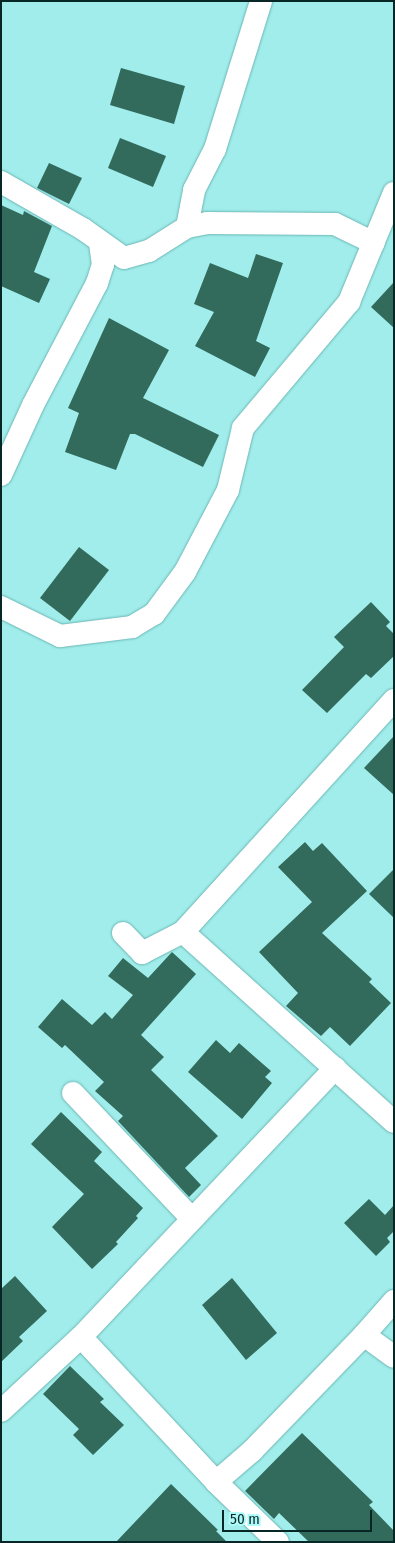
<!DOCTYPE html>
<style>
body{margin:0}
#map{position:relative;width:395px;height:1543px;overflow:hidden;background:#a1edeb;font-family:"Fira Sans Condensed",sans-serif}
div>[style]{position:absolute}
.building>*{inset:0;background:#326a5b}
.roads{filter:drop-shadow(0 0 1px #6cb6b4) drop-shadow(0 0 1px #6cb6b4)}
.minor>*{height:22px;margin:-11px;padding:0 11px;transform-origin:11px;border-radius:11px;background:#fff}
span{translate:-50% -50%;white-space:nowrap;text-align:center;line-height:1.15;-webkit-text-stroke:5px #aefaf8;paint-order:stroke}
.frame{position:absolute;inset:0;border:2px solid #062726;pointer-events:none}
.scale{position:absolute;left:222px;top:1510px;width:150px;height:22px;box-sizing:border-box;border:2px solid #062726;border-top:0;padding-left:6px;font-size:15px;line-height:18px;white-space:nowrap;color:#062726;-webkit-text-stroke:4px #aefaf8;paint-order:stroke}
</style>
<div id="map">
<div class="building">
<div style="clip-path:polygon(121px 68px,185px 86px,174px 124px,110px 105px)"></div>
<div style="clip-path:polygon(120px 138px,166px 156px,153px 187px,108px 168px)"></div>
<div style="clip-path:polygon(49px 163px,82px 178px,69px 204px,37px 188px)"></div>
<div style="clip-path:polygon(1px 205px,23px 215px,24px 211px,52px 226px,34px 272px,50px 279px,39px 303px,1px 286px)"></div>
<div style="clip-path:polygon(256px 254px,283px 263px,256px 341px,270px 348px,255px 377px,195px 346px,214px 312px,194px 304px,210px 263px,248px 278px)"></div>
<div style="clip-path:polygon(394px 282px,394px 328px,371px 307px)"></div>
<div style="clip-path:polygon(109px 318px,169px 350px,143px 398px,219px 435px,203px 467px,135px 434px,130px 434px,116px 470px,65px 452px,79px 413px,68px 408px)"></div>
<div style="clip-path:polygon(79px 547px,109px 570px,70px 621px,40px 598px)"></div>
<div style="clip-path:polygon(371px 602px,390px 622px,386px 626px,394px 634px,394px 656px,371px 678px,366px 674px,327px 713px,302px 690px,344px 647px,334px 637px)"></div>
<div style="clip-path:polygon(394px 736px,394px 795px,364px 768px)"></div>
<div style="clip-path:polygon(305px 842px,313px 851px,322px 843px,367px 891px,322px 933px,372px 979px,369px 982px,391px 1003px,350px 1046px,330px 1027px,321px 1036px,286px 1006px,298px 993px,259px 952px,312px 902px,278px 867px)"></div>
<div style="clip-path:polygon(394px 869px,394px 918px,369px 894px)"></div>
<div style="clip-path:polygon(172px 952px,196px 974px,141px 1035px,164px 1057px,151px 1070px,218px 1136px,185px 1168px,201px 1185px,189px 1197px,118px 1121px,123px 1116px,95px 1091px,104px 1082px,65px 1045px,62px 1048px,38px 1027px,62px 999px,92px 1025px,105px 1012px,112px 1019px,133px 995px,108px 976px,123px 958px,148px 978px)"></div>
<div style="clip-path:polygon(216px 1040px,230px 1053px,239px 1043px,271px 1071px,265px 1077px,272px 1083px,242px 1119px,188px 1072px)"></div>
<div style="clip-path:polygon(61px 1112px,102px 1152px,94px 1161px,143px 1208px,136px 1216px,138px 1218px,116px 1242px,118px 1244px,92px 1269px,52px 1227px,84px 1194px,31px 1144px)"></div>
<div style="clip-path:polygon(369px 1199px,385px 1215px,394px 1205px,394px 1231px,387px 1238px,390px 1242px,376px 1256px,344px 1223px)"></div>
<div style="clip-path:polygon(15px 1276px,47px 1311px,19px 1337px,23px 1341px,1px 1362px,1px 1289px)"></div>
<div style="clip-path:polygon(232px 1278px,277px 1333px,246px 1360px,202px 1305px)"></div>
<div style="clip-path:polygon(70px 1366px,104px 1399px,100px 1402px,124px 1425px,93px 1455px,73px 1435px,79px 1429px,43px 1394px)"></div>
<div style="clip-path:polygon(302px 1433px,373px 1502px,369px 1505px,394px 1531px,394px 1542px,309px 1542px,279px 1513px,274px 1519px,245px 1491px)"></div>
<div style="clip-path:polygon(171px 1484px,218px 1530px,216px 1531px,227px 1542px,116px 1542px)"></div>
</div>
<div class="roads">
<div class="minor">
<div style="left:1px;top:182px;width:95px;rotate:29.8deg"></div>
<div style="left:83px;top:229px;width:50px;rotate:35.3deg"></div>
<div style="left:124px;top:258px;width:26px;rotate:-16deg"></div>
<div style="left:149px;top:251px;width:45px;rotate:-32.3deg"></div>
<div style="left:187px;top:227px;width:20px;rotate:-11deg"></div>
<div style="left:207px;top:223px;width:128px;rotate:0.4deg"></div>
<div style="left:335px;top:224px;width:43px;rotate:26deg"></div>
<div style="left:187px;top:227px;width:38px;rotate:-79deg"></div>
<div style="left:194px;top:190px;width:46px;rotate:-62.9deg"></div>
<div style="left:215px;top:149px;width:155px;rotate:-72.7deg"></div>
<div style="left:1px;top:475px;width:77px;rotate:-65.4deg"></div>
<div style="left:33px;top:405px;width:138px;rotate:-62.3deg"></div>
<div style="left:97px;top:283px;width:19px;rotate:-72deg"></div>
<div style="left:103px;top:265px;width:22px;rotate:-98deg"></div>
<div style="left:1px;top:607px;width:66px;rotate:26.2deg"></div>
<div style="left:60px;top:636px;width:73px;rotate:-7.1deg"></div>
<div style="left:132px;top:627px;width:26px;rotate:-31deg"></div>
<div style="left:154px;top:614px;width:52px;rotate:-53.6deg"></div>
<div style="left:185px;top:572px;width:93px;rotate:-62.3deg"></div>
<div style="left:228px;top:490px;width:64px;rotate:-76.4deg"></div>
<div style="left:243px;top:428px;width:165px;rotate:-49.9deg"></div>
<div style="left:349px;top:302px;width:118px;rotate:-67.6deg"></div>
<div style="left:394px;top:700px;width:314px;rotate:132.3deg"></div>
<div style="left:183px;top:932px;width:284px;rotate:42deg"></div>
<div style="left:123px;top:933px;width:28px;rotate:46deg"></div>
<div style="left:142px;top:953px;width:46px;rotate:-27.1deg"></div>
<div style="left:73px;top:1093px;width:173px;rotate:46.6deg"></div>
<div style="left:394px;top:1301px;width:45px;rotate:131.4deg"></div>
<div style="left:364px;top:1335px;width:37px;rotate:36deg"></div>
<div style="left:81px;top:1337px;width:370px;rotate:-46.6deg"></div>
<div style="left:1px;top:1411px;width:109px;rotate:-42.8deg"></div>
<div style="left:81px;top:1337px;width:198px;rotate:47deg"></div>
<div style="left:216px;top:1482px;width:86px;rotate:44.1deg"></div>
<div style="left:216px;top:1482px;width:48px;rotate:-40.7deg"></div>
<div style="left:252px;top:1451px;width:161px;rotate:-46deg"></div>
</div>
</div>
<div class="frame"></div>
<div class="scale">50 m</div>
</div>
